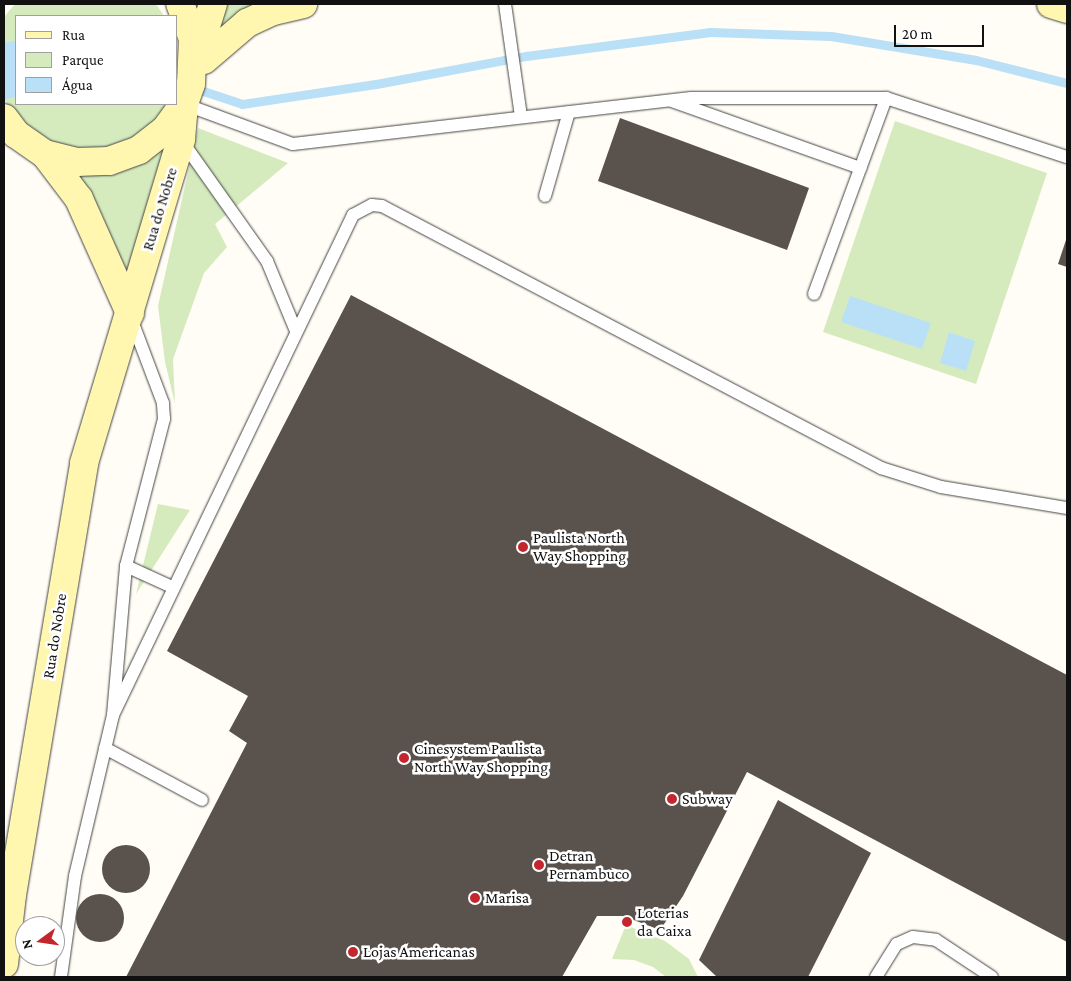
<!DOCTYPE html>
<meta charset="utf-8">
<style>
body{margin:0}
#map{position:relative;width:1071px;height:981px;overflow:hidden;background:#fffdf5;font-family:"Crimson Pro",serif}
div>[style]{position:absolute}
.green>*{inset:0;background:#d5ebbd}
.water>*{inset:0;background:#b9e0f7}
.stream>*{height:9px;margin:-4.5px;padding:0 4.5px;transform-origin:4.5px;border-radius:4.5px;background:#b9e0f7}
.river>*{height:54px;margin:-27px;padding:0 27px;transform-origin:27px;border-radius:27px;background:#b9e0f7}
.building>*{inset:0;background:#5a524d}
.round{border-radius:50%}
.roads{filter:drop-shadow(0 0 1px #444) drop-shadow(0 0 1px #444)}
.service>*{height:12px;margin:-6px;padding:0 6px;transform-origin:6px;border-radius:6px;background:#fff}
.secondary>*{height:28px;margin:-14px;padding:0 14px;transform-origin:14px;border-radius:14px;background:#fff6b0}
.dots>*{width:14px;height:14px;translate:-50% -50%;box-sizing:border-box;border:2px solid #fff;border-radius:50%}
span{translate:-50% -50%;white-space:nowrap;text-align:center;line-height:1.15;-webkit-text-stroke:5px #fff;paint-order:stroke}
.street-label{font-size:16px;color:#111}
.poi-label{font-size:16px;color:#111}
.left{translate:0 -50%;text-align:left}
.frame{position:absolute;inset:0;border:5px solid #111;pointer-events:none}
.legend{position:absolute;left:15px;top:15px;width:162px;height:90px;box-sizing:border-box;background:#fff;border:1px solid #a0a0a0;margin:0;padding:6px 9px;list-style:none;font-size:15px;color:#111}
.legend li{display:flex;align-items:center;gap:10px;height:25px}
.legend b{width:25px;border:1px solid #a0a0a0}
.north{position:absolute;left:15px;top:916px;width:50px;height:50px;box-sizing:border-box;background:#fff;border:1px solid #a0a0a0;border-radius:50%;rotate:256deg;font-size:14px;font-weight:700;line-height:20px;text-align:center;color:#111}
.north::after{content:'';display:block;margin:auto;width:18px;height:22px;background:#c4262e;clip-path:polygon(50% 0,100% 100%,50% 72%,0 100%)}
.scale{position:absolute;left:894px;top:25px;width:90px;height:22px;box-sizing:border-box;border:2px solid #111;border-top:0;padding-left:6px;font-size:15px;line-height:18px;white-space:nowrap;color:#111;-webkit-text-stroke:4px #fff;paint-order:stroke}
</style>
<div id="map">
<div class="green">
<div style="clip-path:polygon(15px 4px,156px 4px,164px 16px,16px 16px,16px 104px,166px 104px,153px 122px,122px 145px,86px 154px,49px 143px,20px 123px,4px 99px,4px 17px)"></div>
<div style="clip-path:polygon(226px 4px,285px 4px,215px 55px)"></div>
<div style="clip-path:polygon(895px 121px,1047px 173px,976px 384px,823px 332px)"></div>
<div style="clip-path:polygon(198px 128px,288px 163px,215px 224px,227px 247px,204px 273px,173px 359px,175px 404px,165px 362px,158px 306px)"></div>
<div style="clip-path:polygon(168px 136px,131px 293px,65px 170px)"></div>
<div style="clip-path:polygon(158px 504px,190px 510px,136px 594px)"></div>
<div style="clip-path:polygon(626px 925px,665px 941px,689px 959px,698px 977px,666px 977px,653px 967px,634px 960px,612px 959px)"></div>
</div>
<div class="water">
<div style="clip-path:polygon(850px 296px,931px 323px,922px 349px,841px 322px)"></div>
<div style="clip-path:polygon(949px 332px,975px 341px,966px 371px,940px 363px)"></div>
</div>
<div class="stream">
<div style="left:176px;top:82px;width:70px;rotate:18.4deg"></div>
<div style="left:242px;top:104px;width:135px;rotate:-8.5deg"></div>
<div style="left:376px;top:84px;width:153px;rotate:-10.6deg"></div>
<div style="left:526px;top:56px;width:186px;rotate:-7.4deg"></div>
<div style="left:710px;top:32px;width:121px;rotate:1.9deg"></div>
<div style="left:831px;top:36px;width:147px;rotate:9.4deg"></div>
<div style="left:976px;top:60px;width:94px;rotate:14.2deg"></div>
</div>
<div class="river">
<div style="left:4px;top:72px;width:13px;rotate:-18deg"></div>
</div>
<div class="building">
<div style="clip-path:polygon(620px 118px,809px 188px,787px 250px,598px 181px)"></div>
<div style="clip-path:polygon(1067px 237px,1067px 267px,1058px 264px)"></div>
<div style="clip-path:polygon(351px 295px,1067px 675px,1067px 942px,747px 772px,683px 896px,660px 930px,623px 916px,597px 916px,562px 977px,126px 977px,247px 743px,229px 731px,248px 696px,167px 651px)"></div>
<div style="clip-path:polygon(778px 800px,871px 853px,808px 977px,717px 977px,699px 960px)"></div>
<div class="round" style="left:102px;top:845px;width:48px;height:48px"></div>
<div class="round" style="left:76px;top:894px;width:48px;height:48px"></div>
</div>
<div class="roads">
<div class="service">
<div style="left:505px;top:4px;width:114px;rotate:81.9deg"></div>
<div style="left:672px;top:101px;width:200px;rotate:19.6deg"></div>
<div style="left:184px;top:104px;width:116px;rotate:20.2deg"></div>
<div style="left:293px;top:144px;width:401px;rotate:-6.6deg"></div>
<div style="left:691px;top:98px;width:195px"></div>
<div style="left:886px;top:98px;width:190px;rotate:18.1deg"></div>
<div style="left:182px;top:141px;width:147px;rotate:54.7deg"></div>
<div style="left:267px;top:261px;width:76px;rotate:67.5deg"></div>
<div style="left:545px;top:196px;width:87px;rotate:-74.1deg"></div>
<div style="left:814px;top:294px;width:209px;rotate:-69.8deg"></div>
<div style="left:126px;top:566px;width:51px;rotate:24.5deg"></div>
<div style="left:113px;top:715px;width:555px;rotate:-64.36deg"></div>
<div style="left:353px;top:215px;width:21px;rotate:-28deg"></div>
<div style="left:372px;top:205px;width:10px;rotate:6deg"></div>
<div style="left:382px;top:206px;width:564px;rotate:27.7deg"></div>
<div style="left:881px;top:468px;width:63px;rotate:17.6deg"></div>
<div style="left:941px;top:487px;width:128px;rotate:9.5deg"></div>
<div style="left:105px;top:748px;width:110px;rotate:28.2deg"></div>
<div style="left:61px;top:977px;width:102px;rotate:-82.1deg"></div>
<div style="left:75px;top:876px;width:165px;rotate:-76.7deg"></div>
<div style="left:113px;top:715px;width:150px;rotate:-85deg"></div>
<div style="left:126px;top:566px;width:152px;rotate:-75.5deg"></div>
<div style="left:164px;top:419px;width:16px;rotate:-94deg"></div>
<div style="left:163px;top:403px;width:88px;rotate:-110.7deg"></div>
<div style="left:876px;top:977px;width:39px;rotate:-58deg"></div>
<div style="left:897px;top:944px;width:17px;rotate:-24deg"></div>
<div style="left:913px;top:937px;width:23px;rotate:7deg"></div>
<div style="left:936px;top:940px;width:67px;rotate:33.5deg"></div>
</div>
<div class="secondary">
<div style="left:1051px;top:4px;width:17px;rotate:17deg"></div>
<div style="left:197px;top:55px;width:53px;rotate:-72.6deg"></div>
<div style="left:204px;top:60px;width:57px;rotate:-40.7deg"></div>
<div style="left:247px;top:23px;width:29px;rotate:-25deg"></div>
<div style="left:273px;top:11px;width:31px;rotate:-13deg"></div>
<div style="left:4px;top:118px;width:20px;rotate:53deg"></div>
<div style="left:16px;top:134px;width:35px;rotate:35deg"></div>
<div style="left:45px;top:154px;width:33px;rotate:14deg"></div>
<div style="left:77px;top:162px;width:32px;rotate:-2deg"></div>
<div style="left:109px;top:161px;width:32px;rotate:-20deg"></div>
<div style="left:139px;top:150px;width:33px;rotate:-38deg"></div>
<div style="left:165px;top:130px;width:32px;rotate:-54deg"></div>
<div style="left:184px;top:104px;width:21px;rotate:-71deg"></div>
<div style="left:191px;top:84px;width:45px;rotate:-87.5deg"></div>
<div style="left:193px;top:39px;width:37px;rotate:-110deg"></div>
<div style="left:45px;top:154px;width:56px;rotate:52.9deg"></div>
<div style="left:79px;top:199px;width:125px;rotate:65.9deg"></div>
<div style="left:4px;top:964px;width:69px;rotate:-83.4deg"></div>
<div style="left:12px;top:895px;width:438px;rotate:-80.5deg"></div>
<div style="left:84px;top:463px;width:338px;rotate:-73.3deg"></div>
<div style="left:181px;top:139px;width:35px;rotate:-85deg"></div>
</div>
</div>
<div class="dots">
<div style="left:523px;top:547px;background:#c4262e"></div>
<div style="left:404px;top:758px;background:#c4262e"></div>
<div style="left:672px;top:799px;background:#c4262e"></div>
<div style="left:539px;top:865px;background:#c4262e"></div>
<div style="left:475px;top:898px;background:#c4262e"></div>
<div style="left:627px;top:922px;background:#c4262e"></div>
<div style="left:353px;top:952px;background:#c4262e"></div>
</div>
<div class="street-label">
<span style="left:160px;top:209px;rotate:-73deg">Rua do Nobre</span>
<span style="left:55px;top:636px;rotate:-81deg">Rua do Nobre</span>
</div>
<div class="poi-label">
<span class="left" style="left:533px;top:547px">Paulista North<br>Way Shopping</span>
<span class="left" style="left:414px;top:758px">Cinesystem Paulista<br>North Way Shopping</span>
<span class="left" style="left:682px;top:799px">Subway</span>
<span class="left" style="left:549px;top:865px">Detran<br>Pernambuco</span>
<span class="left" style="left:485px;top:898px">Marisa</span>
<span class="left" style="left:637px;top:922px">Loterias<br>da Caixa</span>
<span class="left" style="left:363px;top:952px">Lojas Americanas</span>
</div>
<div class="frame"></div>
<ul class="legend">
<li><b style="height:6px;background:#fff6b0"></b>Rua</li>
<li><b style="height:14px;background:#d5ebbd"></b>Parque</li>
<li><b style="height:14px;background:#b9e0f7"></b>Água</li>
</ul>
<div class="north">N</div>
<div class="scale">20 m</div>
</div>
